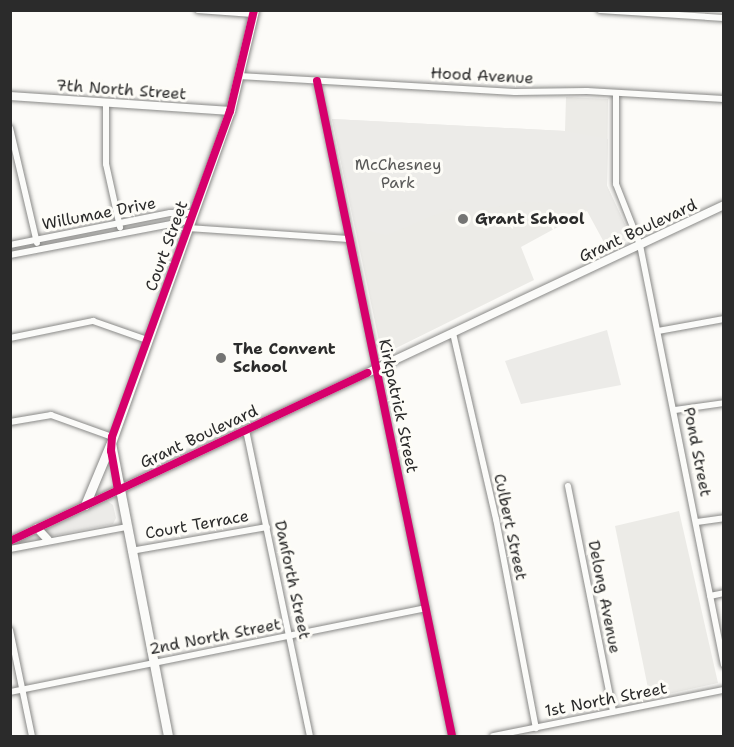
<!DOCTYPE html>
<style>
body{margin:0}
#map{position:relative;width:734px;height:747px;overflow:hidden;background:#fcfbf8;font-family:"Shantell Sans",sans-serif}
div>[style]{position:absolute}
.built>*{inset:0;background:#ecebe7}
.green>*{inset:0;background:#ecebe8}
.roads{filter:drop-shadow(0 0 2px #898987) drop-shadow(0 0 2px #898987)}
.minor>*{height:6px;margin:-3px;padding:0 3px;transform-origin:3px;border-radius:3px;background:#fbfbf9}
.tertiary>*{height:8px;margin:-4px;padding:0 4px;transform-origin:4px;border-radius:4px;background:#fbfbf9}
.primary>*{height:9px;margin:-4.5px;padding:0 4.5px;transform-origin:4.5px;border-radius:4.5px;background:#fbfbf9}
.cycleway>*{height:8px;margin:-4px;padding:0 4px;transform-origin:4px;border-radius:4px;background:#d6006c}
.dots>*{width:16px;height:16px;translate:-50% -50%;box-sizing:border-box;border:3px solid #fdfcf7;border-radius:50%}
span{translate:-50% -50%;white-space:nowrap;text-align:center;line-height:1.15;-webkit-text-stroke:6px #fdfcf7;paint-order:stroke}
.street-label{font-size:16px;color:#2b2b2b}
.park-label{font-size:16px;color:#585857}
.poi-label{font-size:16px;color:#2b2b2b;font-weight:700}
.left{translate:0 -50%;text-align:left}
.frame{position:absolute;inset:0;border:12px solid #2b2b2b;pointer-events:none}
</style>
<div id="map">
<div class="built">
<div style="clip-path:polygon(566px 97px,608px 99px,607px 186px,630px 235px,606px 246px,587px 211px,521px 247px,534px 280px,382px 355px,332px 119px,565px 131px)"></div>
<div style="clip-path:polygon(679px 511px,718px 683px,650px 698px,615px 526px)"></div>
</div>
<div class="green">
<div style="clip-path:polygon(332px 119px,565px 131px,608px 139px,607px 186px,631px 238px,608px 249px,585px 204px,524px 202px,459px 213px,449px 209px,387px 235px,355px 227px)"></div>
<div style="clip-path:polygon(607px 330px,621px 385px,521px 404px,505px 361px)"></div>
<div style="clip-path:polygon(106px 500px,113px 505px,116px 518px,113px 524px,46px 537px,43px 531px)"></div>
</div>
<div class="roads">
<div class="minor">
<div style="left:198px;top:10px;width:55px;rotate:4.2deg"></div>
<div style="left:600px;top:10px;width:124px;rotate:3.7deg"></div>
<div style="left:239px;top:76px;width:276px;rotate:3.3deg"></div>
<div style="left:515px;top:92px;width:72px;rotate:-0.8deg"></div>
<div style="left:587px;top:91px;width:137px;rotate:3.3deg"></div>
<div style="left:317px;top:81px;width:669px;rotate:78.35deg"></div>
<div style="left:616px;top:94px;width:90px;rotate:90deg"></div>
<div style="left:616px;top:184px;width:66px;rotate:68.5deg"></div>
<div style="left:640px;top:245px;width:428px;rotate:78.7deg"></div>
<div style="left:106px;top:103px;width:61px;rotate:90deg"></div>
<div style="left:106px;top:164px;width:65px;rotate:77.5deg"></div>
<div style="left:10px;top:128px;width:118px;rotate:76.8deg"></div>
<div style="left:188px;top:228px;width:161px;rotate:3.9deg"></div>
<div style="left:10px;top:245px;width:163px;rotate:-11.3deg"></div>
<div style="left:170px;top:213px;width:23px"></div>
<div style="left:10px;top:255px;width:184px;rotate:-10.9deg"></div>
<div style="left:658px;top:331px;width:67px;rotate:-10.3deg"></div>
<div style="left:453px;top:333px;width:191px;rotate:77deg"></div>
<div style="left:496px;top:519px;width:213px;rotate:79.2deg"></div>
<div style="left:10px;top:338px;width:85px;rotate:-11.6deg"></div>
<div style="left:93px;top:321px;width:57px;rotate:19.4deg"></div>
<div style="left:675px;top:410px;width:49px;rotate:-8.1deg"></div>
<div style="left:10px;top:422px;width:42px;rotate:-9.7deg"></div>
<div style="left:51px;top:415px;width:65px;rotate:19.8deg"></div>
<div style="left:246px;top:430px;width:313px;rotate:78.2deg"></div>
<div style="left:568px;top:486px;width:230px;rotate:78.7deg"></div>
<div style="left:697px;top:522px;width:27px;rotate:-8deg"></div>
<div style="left:10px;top:549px;width:118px;rotate:-10.7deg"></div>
<div style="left:131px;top:551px;width:138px;rotate:-10deg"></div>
<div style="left:710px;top:596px;width:14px;rotate:-12deg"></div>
<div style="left:10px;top:630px;width:108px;rotate:78.3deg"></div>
<div style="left:10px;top:692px;width:423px;rotate:-11.4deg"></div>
<div style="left:493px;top:736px;width:236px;rotate:-11.3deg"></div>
</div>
<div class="tertiary">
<div style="left:10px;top:96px;width:221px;rotate:3.9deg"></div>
<div style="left:37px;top:528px;width:16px;rotate:47deg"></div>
<div style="left:10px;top:541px;width:789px;rotate:-25.2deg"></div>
</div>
<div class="primary">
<div style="left:85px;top:505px;width:65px;rotate:-67.4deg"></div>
<div style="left:168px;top:736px;width:298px;rotate:-101deg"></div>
<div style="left:111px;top:443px;width:353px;rotate:-70.3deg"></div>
<div style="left:230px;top:111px;width:104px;rotate:-76.6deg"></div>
</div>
</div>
<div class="cycleway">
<div style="left:317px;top:81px;width:669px;rotate:78.35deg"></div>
<div style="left:118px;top:490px;width:40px;rotate:-100deg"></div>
<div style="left:111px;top:451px;width:14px;rotate:-86deg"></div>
<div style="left:112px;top:437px;width:347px;rotate:-70.1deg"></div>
<div style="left:230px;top:111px;width:104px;rotate:-76.6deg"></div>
<div style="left:10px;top:541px;width:395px;rotate:-25.2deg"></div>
</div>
<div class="dots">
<div style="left:463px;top:219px;background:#747473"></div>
<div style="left:221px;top:358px;background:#747473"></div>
</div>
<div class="street-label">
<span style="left:482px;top:76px;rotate:3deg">Hood Avenue</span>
<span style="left:121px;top:90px;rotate:4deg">7th North Street</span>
<span style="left:99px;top:214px;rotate:-11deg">Willumae Drive</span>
<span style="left:638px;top:231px;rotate:-25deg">Grant Boulevard</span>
<span style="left:167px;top:246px;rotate:-70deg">Court Street</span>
<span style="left:398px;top:406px;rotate:78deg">Kirkpatrick Street</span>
<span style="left:199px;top:437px;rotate:-25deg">Grant Boulevard</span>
<span style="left:697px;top:452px;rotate:79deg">Pond Street</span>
<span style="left:197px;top:525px;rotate:-10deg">Court Terrace</span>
<span style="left:510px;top:527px;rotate:78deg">Culbert Street</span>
<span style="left:292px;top:580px;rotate:78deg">Danforth Street</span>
<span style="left:604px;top:597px;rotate:79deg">Delong Avenue</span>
<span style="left:215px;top:637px;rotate:-11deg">2nd North Street</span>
<span style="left:606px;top:700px;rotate:-11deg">1st North Street</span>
</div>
<div class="park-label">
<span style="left:398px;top:174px">McChesney<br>Park</span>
</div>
<div class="poi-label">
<span class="left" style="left:475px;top:219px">Grant School</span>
<span class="left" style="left:233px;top:358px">The Convent<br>School</span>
</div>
<div class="frame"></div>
</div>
